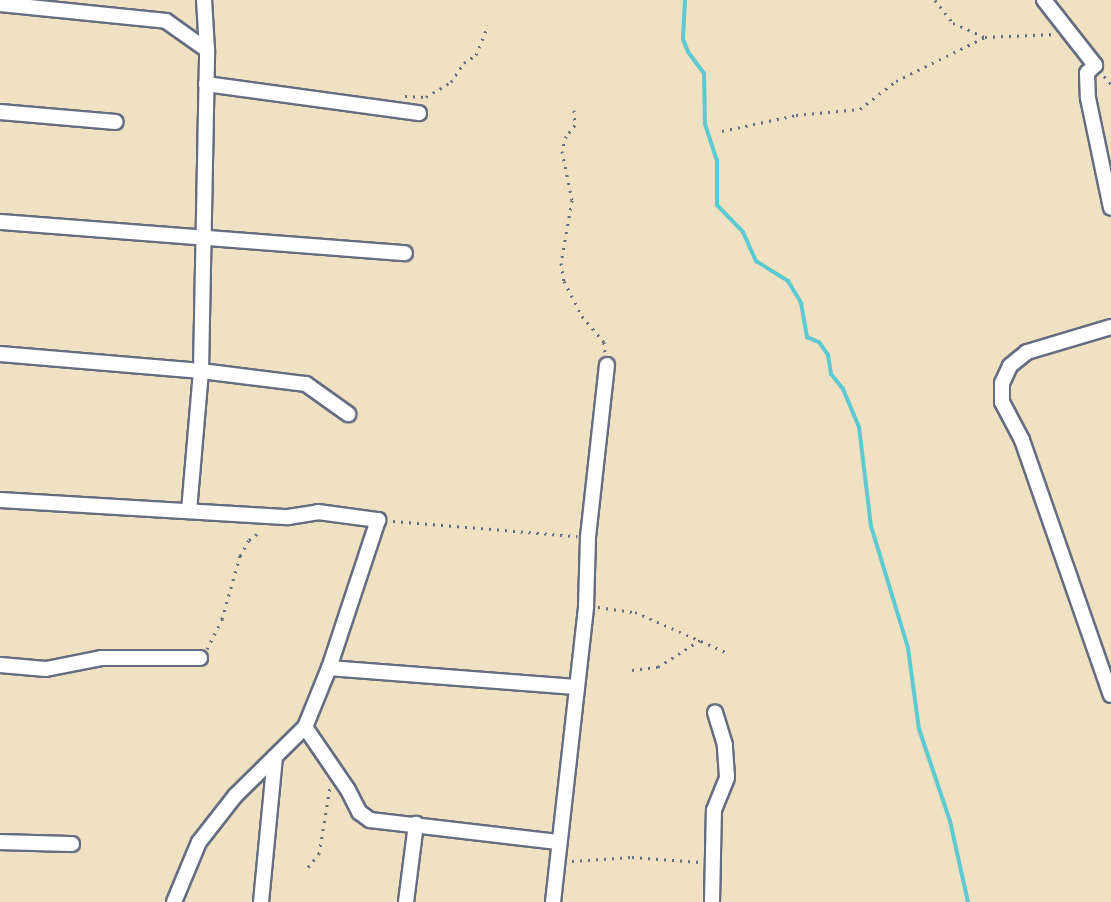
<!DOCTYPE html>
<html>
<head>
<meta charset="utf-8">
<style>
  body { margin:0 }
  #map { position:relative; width:1111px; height:902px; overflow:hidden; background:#efe1c1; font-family:"Comic Neue",sans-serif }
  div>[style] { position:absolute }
  .stream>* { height:4px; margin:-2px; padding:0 2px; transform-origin:2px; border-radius:2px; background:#5dcad2 }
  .path>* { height:3px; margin-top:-1.5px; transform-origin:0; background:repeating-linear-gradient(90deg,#656d81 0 2px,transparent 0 8px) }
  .roads { filter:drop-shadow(2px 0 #656d81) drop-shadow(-2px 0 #656d81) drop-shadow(0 2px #656d81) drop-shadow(0 -2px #656d81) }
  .minor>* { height:14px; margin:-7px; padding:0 7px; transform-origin:7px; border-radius:7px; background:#fff }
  span { translate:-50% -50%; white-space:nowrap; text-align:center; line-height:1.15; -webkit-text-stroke:7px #fcf5e5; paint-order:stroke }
</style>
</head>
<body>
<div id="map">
  <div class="stream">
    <i style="left:685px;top:0;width:39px;rotate:93deg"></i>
    <i style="left:683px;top:39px;width:14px;rotate:69deg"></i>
    <i style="left:688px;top:52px;width:26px;rotate:53deg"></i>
    <i style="left:704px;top:73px;width:51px;rotate:88.9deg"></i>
    <i style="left:705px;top:124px;width:38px;rotate:72deg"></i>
    <i style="left:717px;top:160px;width:45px;rotate:90deg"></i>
    <i style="left:717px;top:205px;width:37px;rotate:46deg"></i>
    <i style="left:743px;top:232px;width:32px;rotate:66deg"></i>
    <i style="left:756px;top:261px;width:38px;rotate:32deg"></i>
    <i style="left:788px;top:281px;width:26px;rotate:59deg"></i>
    <i style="left:801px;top:303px;width:35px;rotate:80deg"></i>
    <i style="left:807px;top:337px;width:13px;rotate:23deg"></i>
    <i style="left:819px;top:342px;width:16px;rotate:55deg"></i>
    <i style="left:828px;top:355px;width:19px;rotate:81deg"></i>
    <i style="left:831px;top:374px;width:19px;rotate:51deg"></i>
    <i style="left:843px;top:389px;width:41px;rotate:67.2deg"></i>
    <i style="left:859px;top:427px;width:100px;rotate:83.1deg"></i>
    <i style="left:871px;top:526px;width:127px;rotate:73.1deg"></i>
    <i style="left:908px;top:648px;width:82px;rotate:82.3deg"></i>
    <i style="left:919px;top:729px;width:97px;rotate:71.4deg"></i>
    <i style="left:950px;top:821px;width:83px;rotate:77.5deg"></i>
  </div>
  <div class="path">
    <i style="left:935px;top:0;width:29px;rotate:52deg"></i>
    <i style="left:953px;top:23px;width:35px;rotate:24deg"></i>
    <i style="left:1104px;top:76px;width:11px;rotate:49deg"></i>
    <i style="left:405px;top:96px;width:21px;rotate:3deg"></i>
    <i style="left:426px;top:97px;width:29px;rotate:-31deg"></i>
    <i style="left:451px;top:82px;width:23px;rotate:-56deg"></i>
    <i style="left:464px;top:63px;width:14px;rotate:-34deg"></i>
    <i style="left:476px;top:55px;width:32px;rotate:-68deg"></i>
    <i style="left:574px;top:110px;width:15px;rotate:86deg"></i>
    <i style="left:575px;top:125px;width:14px;rotate:129deg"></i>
    <i style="left:566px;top:136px;width:16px;rotate:105deg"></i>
    <i style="left:562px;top:151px;width:50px;rotate:78.5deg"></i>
    <i style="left:572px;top:200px;width:64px;rotate:99.9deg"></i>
    <i style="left:561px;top:263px;width:18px;rotate:81deg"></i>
    <i style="left:564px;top:281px;width:39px;rotate:63deg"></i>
    <i style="left:582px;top:316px;width:34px;rotate:50deg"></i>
    <i style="left:604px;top:342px;width:12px;rotate:85deg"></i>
    <i style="left:722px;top:131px;width:76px;rotate:-12.2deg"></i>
    <i style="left:796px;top:115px;width:64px;rotate:-5.4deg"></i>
    <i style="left:860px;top:109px;width:46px;rotate:-37.9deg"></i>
    <i style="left:896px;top:81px;width:99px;rotate:-26.3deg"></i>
    <i style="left:985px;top:37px;width:70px;rotate:-2.5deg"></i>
    <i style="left:393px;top:521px;width:185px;rotate:4.7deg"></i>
    <i style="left:598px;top:607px;width:37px;rotate:8deg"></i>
    <i style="left:635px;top:612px;width:102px;rotate:23.8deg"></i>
    <i style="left:207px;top:649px;width:34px;rotate:-63deg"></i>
    <i style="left:222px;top:619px;width:66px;rotate:-74.1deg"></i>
    <i style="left:240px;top:556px;width:18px;rotate:-61deg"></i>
    <i style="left:249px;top:540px;width:15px;rotate:-37deg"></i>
    <i style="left:632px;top:670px;width:26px;rotate:-7deg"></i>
    <i style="left:658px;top:667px;width:50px;rotate:-32.7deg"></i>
    <i style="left:572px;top:861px;width:60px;rotate:-3.8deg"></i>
    <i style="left:632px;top:857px;width:68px;rotate:4.2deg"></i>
    <i style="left:308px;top:867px;width:17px;rotate:-50deg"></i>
    <i style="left:319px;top:854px;width:68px;rotate:-80.7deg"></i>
  </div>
  <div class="roads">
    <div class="minor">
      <i style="left:1044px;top:0;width:83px;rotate:51.9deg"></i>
      <i style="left:1095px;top:65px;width:11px;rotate:135deg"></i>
      <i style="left:1087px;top:73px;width:25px;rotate:88deg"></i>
      <i style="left:1088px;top:98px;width:112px;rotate:78.2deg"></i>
      <i style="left:0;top:4px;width:167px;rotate:5.8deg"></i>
      <i style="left:166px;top:21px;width:50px;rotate:35.3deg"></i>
      <i style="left:206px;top:84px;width:215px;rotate:7.8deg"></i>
      <i style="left:0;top:112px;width:116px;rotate:4.9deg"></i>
      <i style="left:0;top:222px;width:406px;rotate:4.4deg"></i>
      <i style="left:1111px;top:327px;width:88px;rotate:163.4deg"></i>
      <i style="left:1027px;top:352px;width:22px;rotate:141deg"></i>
      <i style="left:1010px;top:366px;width:19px;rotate:115deg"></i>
      <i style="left:1002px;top:383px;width:19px;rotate:90deg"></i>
      <i style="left:1002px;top:402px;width:43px;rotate:62.2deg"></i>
      <i style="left:1022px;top:440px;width:270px;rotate:70.8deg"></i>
      <i style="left:0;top:354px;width:202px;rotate:4.8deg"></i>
      <i style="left:201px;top:371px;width:106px;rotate:7.1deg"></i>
      <i style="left:306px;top:384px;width:52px;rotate:35.5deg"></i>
      <i style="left:0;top:500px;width:289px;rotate:3.4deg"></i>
      <i style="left:288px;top:517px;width:30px;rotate:-9deg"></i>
      <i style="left:318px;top:512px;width:61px;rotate:7.6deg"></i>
      <i style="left:378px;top:520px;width:156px;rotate:108.3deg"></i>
      <i style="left:329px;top:668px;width:64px;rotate:112.1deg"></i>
      <i style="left:305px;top:727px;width:98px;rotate:135.4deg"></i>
      <i style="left:235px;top:796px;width:58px;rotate:128deg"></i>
      <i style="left:199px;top:842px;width:65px;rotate:112.6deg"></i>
      <i style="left:189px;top:511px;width:141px;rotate:-85.1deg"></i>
      <i style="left:201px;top:371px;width:321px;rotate:-88.9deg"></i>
      <i style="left:207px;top:50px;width:50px;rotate:-93.4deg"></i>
      <i style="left:0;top:665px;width:46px;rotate:5deg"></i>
      <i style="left:46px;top:669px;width:56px;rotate:-11.3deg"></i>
      <i style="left:101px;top:658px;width:99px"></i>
      <i style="left:329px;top:668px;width:247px;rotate:4.4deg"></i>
      <i style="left:305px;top:727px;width:76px;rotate:55.7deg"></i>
      <i style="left:348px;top:790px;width:25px;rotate:63deg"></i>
      <i style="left:359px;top:812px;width:14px;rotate:36deg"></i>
      <i style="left:370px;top:820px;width:189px;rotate:6.7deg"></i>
      <i style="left:0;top:842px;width:72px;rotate:1.6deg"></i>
      <i style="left:261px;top:902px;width:146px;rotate:-84.5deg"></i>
      <i style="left:406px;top:902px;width:79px;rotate:-82.7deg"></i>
      <i style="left:553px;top:902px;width:298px;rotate:-83.6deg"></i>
      <i style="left:586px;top:606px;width:69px;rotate:-88.3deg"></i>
      <i style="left:588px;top:537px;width:173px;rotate:-83.7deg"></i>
      <i style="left:712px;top:902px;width:92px;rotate:-88.8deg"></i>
      <i style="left:714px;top:810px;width:35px;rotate:-68deg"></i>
      <i style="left:727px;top:777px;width:32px;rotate:-94deg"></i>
      <i style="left:725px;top:745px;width:34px;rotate:-107deg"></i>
    </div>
  </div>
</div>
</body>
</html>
